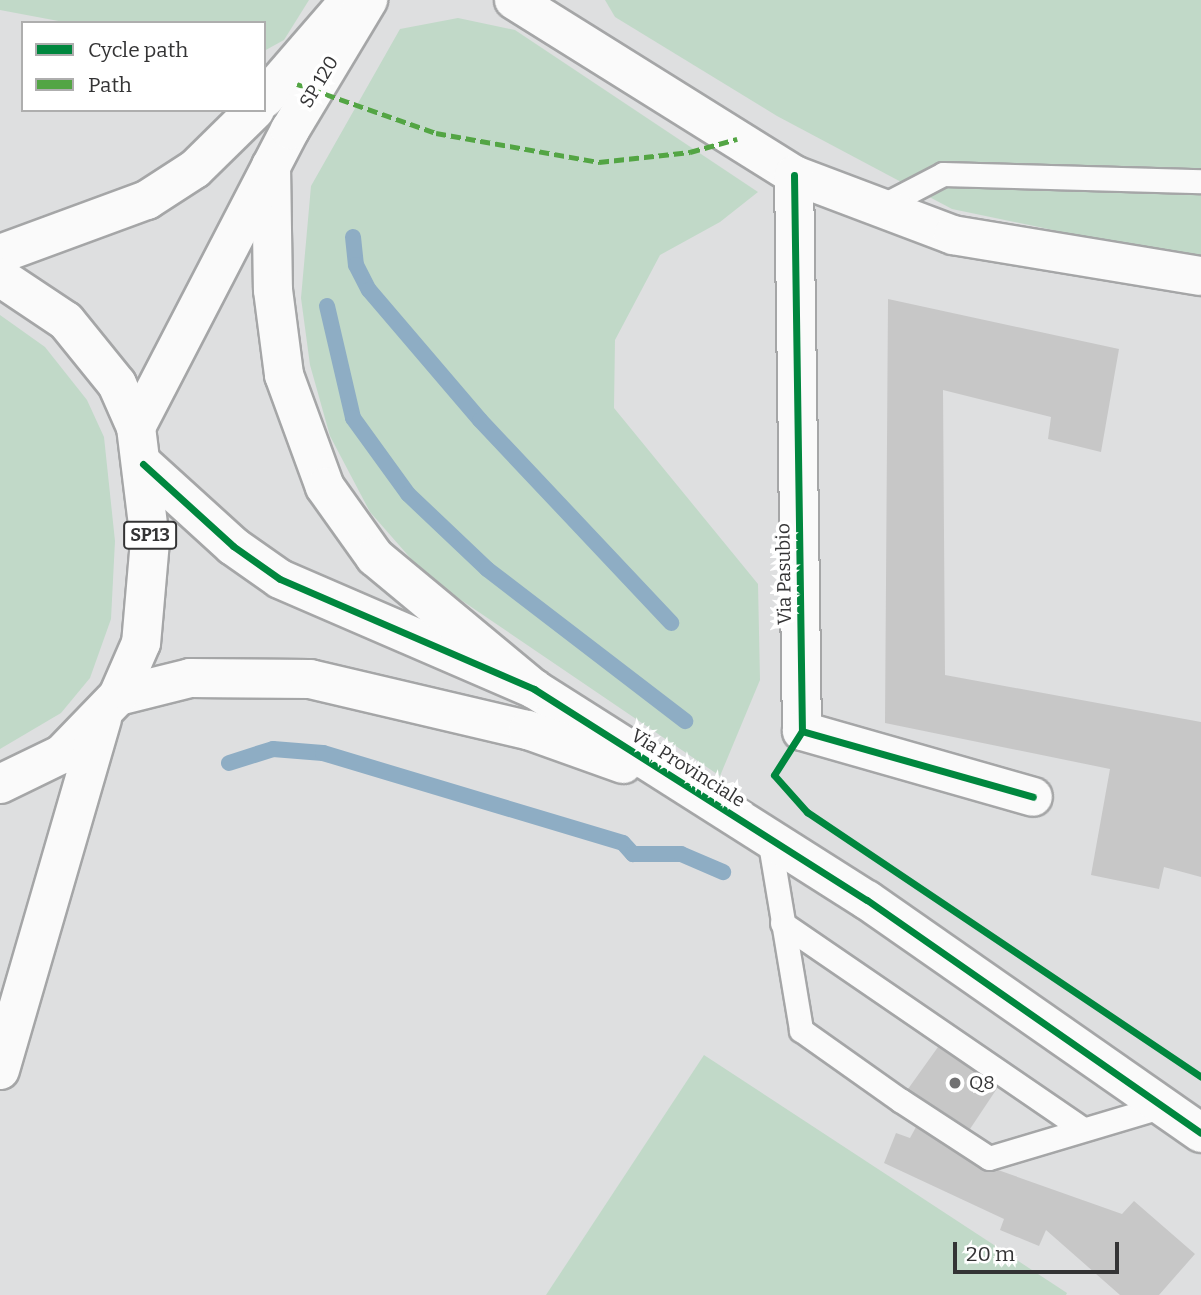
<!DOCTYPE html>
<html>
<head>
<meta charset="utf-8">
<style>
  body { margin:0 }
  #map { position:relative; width:1201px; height:1295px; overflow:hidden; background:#dedfe0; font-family:Bitter,serif }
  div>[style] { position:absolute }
  .green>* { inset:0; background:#c1d9c8 }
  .stream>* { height:16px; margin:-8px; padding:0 8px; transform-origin:8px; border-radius:8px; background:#8eadc4 }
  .building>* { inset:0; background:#c7c7c7 }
  .roads { filter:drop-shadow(2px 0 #a5a6a7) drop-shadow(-2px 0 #a5a6a7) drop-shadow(0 2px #a5a6a7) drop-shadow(0 -2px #a5a6a7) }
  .service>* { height:23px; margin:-11.5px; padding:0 11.5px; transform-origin:11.5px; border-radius:11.5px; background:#fafafa }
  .minor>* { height:38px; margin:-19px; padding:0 19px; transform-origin:19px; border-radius:19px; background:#fafafa }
  .tertiary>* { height:38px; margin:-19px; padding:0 19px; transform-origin:19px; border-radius:19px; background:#fafafa }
  .primary>* { height:38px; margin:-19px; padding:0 19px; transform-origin:19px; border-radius:19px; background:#fafafa }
  .quiet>* { height:5px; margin-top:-2.5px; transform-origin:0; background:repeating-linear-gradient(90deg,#53a544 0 10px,transparent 0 15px) }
  .cycleway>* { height:7px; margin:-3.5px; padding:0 3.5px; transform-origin:3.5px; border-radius:3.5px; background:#00873e }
  .dots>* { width:19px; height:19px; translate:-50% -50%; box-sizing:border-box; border:4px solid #fff; border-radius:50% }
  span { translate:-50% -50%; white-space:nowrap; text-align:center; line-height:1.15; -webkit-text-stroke:7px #fff; paint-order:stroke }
  .shield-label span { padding:2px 5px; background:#fff; border:2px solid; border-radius:5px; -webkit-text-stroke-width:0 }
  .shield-label { font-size:18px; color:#343435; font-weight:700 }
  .street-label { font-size:19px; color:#343435 }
  .poi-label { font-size:19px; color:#343435 }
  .left { translate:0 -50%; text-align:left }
  .legend { position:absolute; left:21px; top:21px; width:245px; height:91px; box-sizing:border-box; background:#fff; border:2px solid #aeaeae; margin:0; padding:9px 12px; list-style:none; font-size:21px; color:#343435 }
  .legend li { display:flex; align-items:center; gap:14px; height:35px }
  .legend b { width:35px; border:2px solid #aeaeae }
  .scale { position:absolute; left:953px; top:1242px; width:166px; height:32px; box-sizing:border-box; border:4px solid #343435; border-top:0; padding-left:9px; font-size:21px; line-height:24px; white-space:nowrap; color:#343435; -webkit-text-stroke:5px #fff; paint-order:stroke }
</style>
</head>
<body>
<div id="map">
  <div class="green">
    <i style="clip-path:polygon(0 0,309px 0,284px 40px,264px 51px,264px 23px,69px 23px,0 10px)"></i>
    <i style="clip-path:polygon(605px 0,1201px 0,1201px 261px,952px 209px,777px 116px,615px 17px)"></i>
    <i style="clip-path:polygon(458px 18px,515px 30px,758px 192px,720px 222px,660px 255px,615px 340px,614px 408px,758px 584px,760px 680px,720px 776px,427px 577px,370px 512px,330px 436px,310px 365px,301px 298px,311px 186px,400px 29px)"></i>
    <i style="clip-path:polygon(0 315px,45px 347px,87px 400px,104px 437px,115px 541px,111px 619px,90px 678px,61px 713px,0 749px)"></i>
    <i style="clip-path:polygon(704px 1055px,1067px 1293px,1066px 1295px,546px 1295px)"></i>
  </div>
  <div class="stream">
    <i style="left:353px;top:237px;width:28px;rotate:84deg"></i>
    <i style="left:356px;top:265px;width:28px;rotate:63deg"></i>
    <i style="left:369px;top:290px;width:171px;rotate:49.5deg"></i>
    <i style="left:480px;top:420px;width:279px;rotate:46.7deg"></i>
    <i style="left:327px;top:306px;width:115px;rotate:76.9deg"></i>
    <i style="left:353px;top:418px;width:94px;rotate:54.1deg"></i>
    <i style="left:408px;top:494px;width:109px;rotate:43.5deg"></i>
    <i style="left:487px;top:569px;width:250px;rotate:37.5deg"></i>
    <i style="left:229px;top:763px;width:46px;rotate:-17.7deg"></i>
    <i style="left:273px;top:749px;width:50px;rotate:4.6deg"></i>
    <i style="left:323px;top:753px;width:313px;rotate:16.7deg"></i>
    <i style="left:623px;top:843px;width:15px;rotate:48deg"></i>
    <i style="left:633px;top:854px;width:48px"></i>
    <i style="left:681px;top:854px;width:46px;rotate:23.2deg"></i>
  </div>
  <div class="building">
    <i style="clip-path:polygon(888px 299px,1119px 349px,1101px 452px,1048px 439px,1051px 417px,943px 390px,945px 675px,1201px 722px,1201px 877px,1164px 867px,1159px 889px,1091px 875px,1110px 769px,885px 723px)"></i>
    <i style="clip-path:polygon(938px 1047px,998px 1087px,970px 1129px,908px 1089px)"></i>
    <i style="clip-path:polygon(916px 1127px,986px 1172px,998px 1170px,1122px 1214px,1134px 1201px,1195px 1254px,1159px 1295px,1120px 1295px,1046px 1230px,1039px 1246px,1000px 1230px,1004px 1219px,884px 1163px,896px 1133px,910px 1138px)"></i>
  </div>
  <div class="roads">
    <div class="service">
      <i style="left:880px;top:207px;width:71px;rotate:-27.6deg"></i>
      <i style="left:943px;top:174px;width:258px;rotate:1.6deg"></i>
      <i style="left:769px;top:838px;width:195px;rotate:80.5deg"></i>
      <i style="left:801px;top:1030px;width:121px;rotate:35.3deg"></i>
      <i style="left:900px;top:1100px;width:106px;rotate:33.1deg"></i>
      <i style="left:989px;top:1158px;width:182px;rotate:-16.6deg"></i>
      <i style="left:782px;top:923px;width:365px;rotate:34.4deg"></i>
    </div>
    <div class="minor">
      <i style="left:514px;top:0;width:330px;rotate:32deg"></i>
      <i style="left:794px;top:175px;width:170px;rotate:20.7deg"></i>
      <i style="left:953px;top:235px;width:251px;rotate:9.4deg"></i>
      <i style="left:794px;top:175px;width:556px;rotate:89.18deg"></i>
      <i style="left:802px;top:731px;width:240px;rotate:15.9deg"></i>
      <i style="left:143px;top:464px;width:122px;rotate:42.3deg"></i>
      <i style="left:233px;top:546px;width:57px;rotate:35.1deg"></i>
      <i style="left:280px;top:579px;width:277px;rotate:23.4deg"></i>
      <i style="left:534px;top:689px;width:394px;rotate:32.4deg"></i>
      <i style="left:867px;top:900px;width:407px;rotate:34.9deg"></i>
      <i style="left:118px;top:696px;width:74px;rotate:-14deg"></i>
      <i style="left:190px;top:678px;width:120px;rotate:0.5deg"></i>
      <i style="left:310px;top:679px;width:224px;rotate:13.2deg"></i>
      <i style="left:528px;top:730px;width:101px;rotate:19.7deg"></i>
    </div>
    <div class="tertiary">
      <i style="left:264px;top:99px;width:119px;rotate:-49.1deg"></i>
      <i style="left:271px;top:166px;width:124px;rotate:89.1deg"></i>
      <i style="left:273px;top:290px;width:86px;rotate:82.6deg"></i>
      <i style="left:284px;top:375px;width:119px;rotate:69.9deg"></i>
      <i style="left:325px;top:487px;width:86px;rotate:54.5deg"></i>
      <i style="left:375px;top:557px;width:207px;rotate:39.7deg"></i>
      <i style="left:0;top:254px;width:157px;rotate:-20.2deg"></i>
      <i style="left:147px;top:200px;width:57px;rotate:-32.9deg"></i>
      <i style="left:195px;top:169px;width:84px;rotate:-44.5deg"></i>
      <i style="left:136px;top:427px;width:335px;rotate:-62.6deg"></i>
      <i style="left:290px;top:130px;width:152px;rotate:-59deg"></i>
    </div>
    <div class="primary">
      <i style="left:0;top:277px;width:79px;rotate:33.7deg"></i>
      <i style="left:66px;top:321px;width:81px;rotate:51deg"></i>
      <i style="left:117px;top:384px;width:47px;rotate:66.2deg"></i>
      <i style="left:136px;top:427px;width:115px;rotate:83deg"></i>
      <i style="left:150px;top:541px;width:102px;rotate:95deg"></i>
      <i style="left:141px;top:643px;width:58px;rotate:113.5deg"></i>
      <i style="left:118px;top:696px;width:81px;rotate:134deg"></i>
      <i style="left:62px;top:754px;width:69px;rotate:154.2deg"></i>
      <i style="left:0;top:1070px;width:366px;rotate:-73.8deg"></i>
    </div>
  </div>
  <div class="quiet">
    <i style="left:297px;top:84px;width:147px;rotate:19.4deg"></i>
    <i style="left:436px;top:133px;width:166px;rotate:10.1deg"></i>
    <i style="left:599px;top:162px;width:92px;rotate:-6.3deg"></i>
    <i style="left:690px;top:152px;width:49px;rotate:-15.5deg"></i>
  </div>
  <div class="cycleway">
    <i style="left:794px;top:175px;width:556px;rotate:89.18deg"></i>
    <i style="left:802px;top:731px;width:240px;rotate:15.9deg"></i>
    <i style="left:143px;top:464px;width:122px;rotate:42.3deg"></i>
    <i style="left:233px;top:546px;width:57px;rotate:35.1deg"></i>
    <i style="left:280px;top:579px;width:277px;rotate:23.4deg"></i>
    <i style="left:534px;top:689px;width:394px;rotate:32.4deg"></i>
    <i style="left:867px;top:900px;width:407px;rotate:34.9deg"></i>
    <i style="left:802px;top:731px;width:52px;rotate:122.5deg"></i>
    <i style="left:774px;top:775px;width:50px;rotate:48.3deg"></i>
    <i style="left:807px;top:812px;width:475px;rotate:33.9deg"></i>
  </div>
  <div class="dots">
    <i style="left:955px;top:1083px;background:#707071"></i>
  </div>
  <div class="shield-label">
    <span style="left:150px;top:535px">SP13</span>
  </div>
  <div class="street-label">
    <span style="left:319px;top:82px;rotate:-59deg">SP 120</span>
    <span style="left:784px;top:574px;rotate:-91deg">Via Pasubio</span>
    <span style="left:688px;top:768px;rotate:32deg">Via Provinciale</span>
  </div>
  <div class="poi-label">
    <span class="left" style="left:969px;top:1083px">Q8</span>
  </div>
  <ul class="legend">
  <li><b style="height:9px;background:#00873e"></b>Cycle path</li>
  <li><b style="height:9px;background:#53a544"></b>Path</li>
  </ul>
  <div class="scale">20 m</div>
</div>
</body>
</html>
